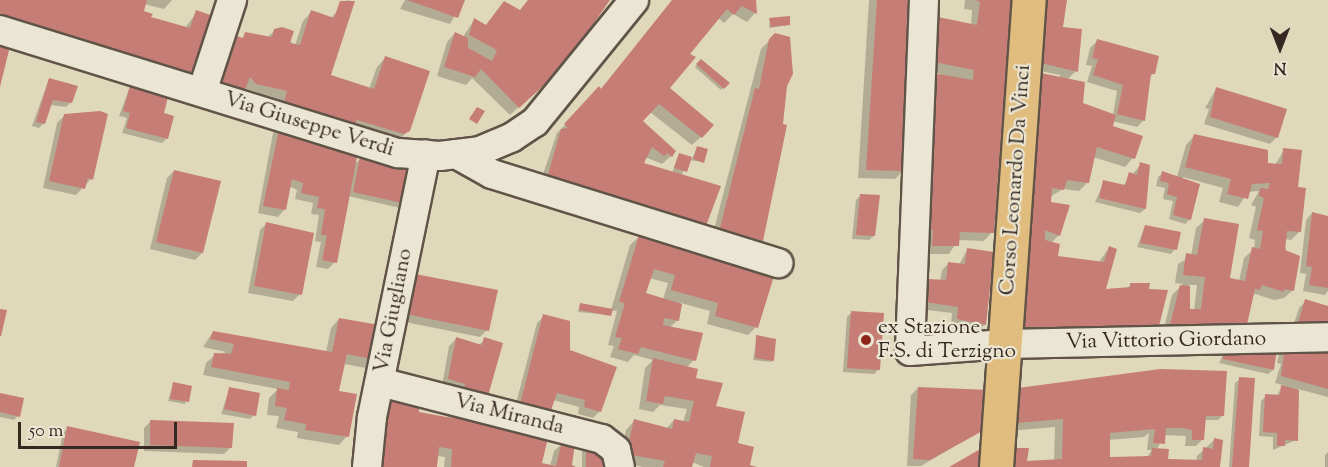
<!DOCTYPE html>
<html>
<head>
<meta charset="utf-8">
<style>
  body { margin:0 }
  #map { position:relative; width:1328px; height:467px; overflow:hidden; background:#e0d8bb; font-family:"Sorts Mill Goudy",serif }
  div>[style] { position:absolute }
  .shadow>* { inset:0; background:#0003 }
  .building>* { inset:0; background:#c67d75 }
  .roads { filter:drop-shadow(2px 0 #605448) drop-shadow(-2px 0 #605448) drop-shadow(0 2px #605448) drop-shadow(0 -2px #605448) }
  .minor>* { height:28px; margin:-14px; padding:0 14px; transform-origin:14px; border-radius:14px; background:#ebe6d3 }
  .major>* { height:33px; margin:-16.5px; padding:0 16.5px; transform-origin:16.5px; border-radius:16.5px; background:#e0bc7e }
  .dots>* { width:16px; height:16px; translate:-50% -50%; box-sizing:border-box; border:3px solid #ebe6d3; border-radius:50% }
  span { translate:-50% -50%; white-space:nowrap; text-align:center; line-height:1.15; -webkit-text-stroke:4.5px #ebe6d3; paint-order:stroke }
  .street-label { font-size:21px; color:#352821 }
  .poi-label { font-size:21px; color:#352821 }
  .left { translate:0 -50%; text-align:left }
  .north { position:absolute; left:1250px; top:18px; width:60px; height:60px; -webkit-text-stroke:4px #ebe6d3; paint-order:stroke; rotate:180deg; font-size:16px; font-weight:700; line-height:24px; text-align:center; color:#352821 }
  .north::after { content:''; display:block; margin:auto; width:21px; height:27px; background:#352821; clip-path:polygon(50% 0,100% 100%,50% 72%,0 100%) }
  .scale { position:absolute; left:18px; top:422px; width:159px; height:27px; box-sizing:border-box; border:3px solid #352821; border-top:0; padding-left:8px; font-size:18px; line-height:21px; white-space:nowrap; color:#352821; -webkit-text-stroke:4px #ebe6d3; paint-order:stroke }
</style>
</head>
<body>
<div id="map">
  <div class="shadow">
    <i style="clip-path:polygon(0 0,172px 0,164px 9px,144px 4px,142px 12px,149px 18px,185px 28px,197px 12px,196px 77px)"></i>
    <i style="clip-path:polygon(347px 0,353px 2px,330px 76px,369px 89px,377px 67px,385px 58px,409px 130px,400px 139px,275px 115px,279px 99px,244px 88px,241px 39px,246px 34px,267px 38px,275px 30px,295px 45px,303px 21px,311px 12px,331px 18px)"></i>
    <i style="clip-path:polygon(405px 0,464px 0,450px 24px,400px 9px)"></i>
    <i style="clip-path:polygon(528px 0,608px 0,552px 76px,510px 115px,472px 78px,466px 85px,437px 76px,447px 42px,455px 33px,463px 37px,474px 20px,485px 26px,504px 3px,519px 12px)"></i>
    <i style="clip-path:polygon(675px 0,754px 0,755px 13px,747px 22px,733px 14px,724px 23px,718px 18px,688px 54px,668px 89px,701px 137px,692px 145px,650px 112px,641px 121px,671px 156px,662px 164px,645px 157px,642px 164px,672px 173px,678px 156px,692px 159px,697px 148px,703px 162px,689px 160px,681px 176px,539px 186px,557px 133px,600px 90px)"></i>
    <i style="clip-path:polygon(869px 0,914px 0,904px 170px,895px 179px,858px 178px)"></i>
    <i style="clip-path:polygon(965px 0,1010px 0,992px 232px,984px 241px,958px 240px,949px 254px,924px 254px,926px 88px,941px 74px,926px 71px,930px 27px,938px 18px,971px 25px,972px 10px,964px 9px)"></i>
    <i style="clip-path:polygon(1065px 0,1062px 28px,1076px 71px,1067px 80px,1082px 104px,1113px 115px,1117px 91px,1087px 82px,1092px 66px,1086px 65px,1090px 48px,1097px 41px,1153px 74px,1149px 78px,1144px 120px,1137px 127px,1112px 121px,1111px 127px,1133px 158px,1125px 167px,1093px 157px,1088px 182px,1079px 191px,1063px 189px,1050px 197px,1059px 235px,1051px 243px,1056px 257px,1099px 262px,1109px 248px,1104px 291px,1127px 289px,1131px 284px,1157px 330px,1014px 336px,1060px 75px,1031px 69px)"></i>
    <i style="clip-path:polygon(770px 19px,789px 25px,769px 28px)"></i>
    <i style="clip-path:polygon(770px 40px,786px 86px,782px 125px,785px 126px,762px 241px,753px 249px,712px 237px,761px 49px)"></i>
    <i style="clip-path:polygon(701px 61px,727px 83px,721px 90px,695px 67px)"></i>
    <i style="clip-path:polygon(49px 79px,70px 103px,66px 107px,50px 105px,44px 123px,39px 128px,32px 126px)"></i>
    <i style="clip-path:polygon(131px 84px,167px 138px,162px 143px,122px 133px,127px 118px,119px 116px)"></i>
    <i style="clip-path:polygon(1216px 89px,1277px 137px,1270px 144px,1204px 124px,1209px 109px,1205px 108px)"></i>
    <i style="clip-path:polygon(64px 116px,91px 179px,76px 195px,43px 188px,57px 123px)"></i>
    <i style="clip-path:polygon(280px 126px,354px 165px,360px 159px,405px 204px,400px 208px,348px 196px,335px 262px,328px 269px,316px 267px,321px 242px,315px 241px,319px 215px,311px 214px,313px 203px,295px 199px,297px 190px,289px 186px,284px 210px,278px 217px,258px 213px,273px 133px)"></i>
    <i style="clip-path:polygon(evenodd,1194px 136px,1266px 164px,1275px 165px,1284px 150px,1296px 188px,1300px 231px,1291px 240px,1284px 239px,1293px 290px,1284px 298px,1274px 300px,1255px 294px,1162px 337px,1172px 295px,1183px 284px,1175px 283px,1178px 264px,1191px 256px,1196px 228px,1205px 220px,1228px 279px,1239px 281px,1244px 258px,1254px 249px,1255px 240px,1249px 238px,1256px 207px,1251px 205px,1259px 191px,1248px 192px,1238px 207px,1219px 202px,1223px 188px,1183px 177px,1190px 219px,1185px 224px,1169px 219px,1173px 201px,1163px 199px,1165px 188px,1156px 186px,1158px 177px,1163px 173px,1177px 177px,1186px 145px,1194px 136px,1189px 285px,1197px 285px,1194px 311px,1189px 311px,1189px 285px)"></i>
    <i style="clip-path:polygon(1141px 164px,1145px 209px,1140px 213px,1095px 202px,1104px 182px,1123px 186px)"></i>
    <i style="clip-path:polygon(174px 171px,202px 253px,195px 260px,150px 249px,167px 178px)"></i>
    <i style="clip-path:polygon(860px 196px,874px 236px,869px 240px,852px 239px,856px 200px)"></i>
    <i style="clip-path:polygon(1312px 213px,1328px 218px,1328px 291px,1325px 295px,1303px 291px,1306px 274px,1300px 273px,1306px 220px)"></i>
    <i style="clip-path:polygon(267px 223px,300px 294px,293px 301px,248px 293px,260px 230px)"></i>
    <i style="clip-path:polygon(1145px 226px,1175px 249px,1171px 254px,1137px 247px)"></i>
    <i style="clip-path:polygon(evenodd,639px 237px,756px 327px,748px 335px,707px 324px,710px 311px,681px 303px,678px 320px,669px 328px,694px 360px,686px 368px,748px 466px,754px 467px,704px 467px,692px 462px,691px 467px,643px 467px,619px 462px,626px 430px,634px 421px,666px 429px,674px 420px,683px 422px,687px 409px,660px 405px,653px 412px,639px 409px,645px 368px,653px 360px,634px 355px,628px 362px,610px 357px,614px 346px,608px 345px,617px 311px,611px 310px,630px 245px,639px 237px,649px 278px,668px 283px,663px 299px,644px 294px,649px 278px)"></i>
    <i style="clip-path:polygon(967px 250px,993px 253px,984px 325px,978px 332px,951px 326px,952px 313px,919px 309px,922px 287px,928px 280px,940px 281px,942px 270px,949px 263px,959px 265px)"></i>
    <i style="clip-path:polygon(411px 275px,487px 330px,480px 337px,395px 320px)"></i>
    <i style="clip-path:polygon(1306px 301px,1328px 307px,1290px 336px,1299px 308px)"></i>
    <i style="clip-path:polygon(580px 304px,610px 315px,578px 312px)"></i>
    <i style="clip-path:polygon(852px 312px,879px 369px,874px 374px,843px 372px,847px 317px)"></i>
    <i style="clip-path:polygon(544px 316px,600px 411px,593px 418px,578px 414px,579px 407px,553px 400px,513px 415px,537px 323px)"></i>
    <i style="clip-path:polygon(339px 319px,375px 359px,366px 368px,344px 364px,338px 392px,347px 436px,339px 445px,297px 438px,298px 432px,276px 428px,279px 416px,267px 415px,269px 398px,278px 389px,203px 375px,206px 363px,215px 355px,226px 352px,203px 347px,213px 332px,326px 352px,331px 328px)"></i>
    <i style="clip-path:polygon(757px 337px,773px 360px,771px 362px,753px 360px)"></i>
    <i style="clip-path:polygon(456px 339px,479px 345px,485px 339px,487px 395px,442px 386px,449px 346px)"></i>
    <i style="clip-path:polygon(1286px 348px,1328px 349px,1328px 397px,1298px 389px,1296px 440px,1273px 450px,1273px 437px,1259px 436px,1261px 401px,1266px 396px,1276px 397px,1283px 385px,1275px 383px,1281px 364px,1277px 363px,1279px 355px)"></i>
    <i style="clip-path:polygon(1225px 350px,1273px 370px,1268px 374px,1219px 363px)"></i>
    <i style="clip-path:polygon(1240px 379px,1248px 467px,1229px 467px,1235px 383px)"></i>
    <i style="clip-path:polygon(173px 384px,190px 387px,185px 404px,168px 401px)"></i>
    <i style="clip-path:polygon(230px 388px,254px 415px,250px 419px,221px 414px)"></i>
    <i style="clip-path:polygon(918px 388px,985px 428px,921px 466px,907px 466px,911px 395px)"></i>
    <i style="clip-path:polygon(0 394px,18px 416px,14px 420px,0 417px)"></i>
    <i style="clip-path:polygon(evenodd,1010px 398px,1222px 416px,1218px 420px,1204px 420px,1203px 439px,1196px 446px,1185px 446px,1186px 436px,1164px 435px,1157px 449px,1167px 460px,1196px 461px,1197px 456px,1214px 440px,1219px 467px,1025px 463px,1054px 461px,1055px 427px,1007px 431px,1010px 398px,1149px 433px,1147px 450px,1152px 450px,1146px 458px,1108px 461px,1108px 440px,1144px 437px,1149px 433px)"></i>
    <i style="clip-path:polygon(454px 410px,540px 464px,550px 466px,554px 451px,563px 443px,571px 467px,444px 467px,445px 457px,437px 456px,435px 467px,417px 413px,446px 418px)"></i>
    <i style="clip-path:polygon(151px 421px,231px 447px,224px 454px,144px 451px,144px 428px)"></i>
    <i style="clip-path:polygon(68px 428px,133px 467px,56px 467px,63px 433px)"></i>
    <i style="clip-path:polygon(587px 446px,610px 467px,582px 467px,582px 450px)"></i>
    <i style="clip-path:polygon(1328px 452px,1328px 467px,1325px 467px,1325px 455px)"></i>
  </div>
  <div class="building">
    <i style="clip-path:polygon(0 0,147px 0,144px 11px,153px 14px,151px 17px,190px 28px,196px 10px,219px 18px,197px 78px,0 19px)"></i>
    <i style="clip-path:polygon(407px 0,465px 0,458px 18px)"></i>
    <i style="clip-path:polygon(528px 0,610px 0,563px 68px,519px 108px,481px 69px,475px 77px,444px 67px,455px 32px,468px 38px,468px 48px,492px 61px,497px 50px,469px 35px,474px 18px,486px 25px,504px 1px,520px 10px)"></i>
    <i style="clip-path:polygon(672px 0,756px 0,757px 14px,742px 6px,734px 15px,727px 9px,690px 54px,696px 57px,670px 88px,714px 125px,702px 138px,659px 104px,643px 121px,676px 151px,672px 157px,667px 153px,664px 156px,652px 147px,644px 163px,721px 186px,706px 226px,547px 178px,561px 129px,568px 128px,564px 124px,599px 86px,601px 89px)"></i>
    <i style="clip-path:polygon(877px 0,915px 0,905px 171px,866px 170px)"></i>
    <i style="clip-path:polygon(976px 0,1011px 0,994px 233px,960px 232px,959px 246px,932px 246px,933px 230px,929px 229px,934px 78px,938px 74px,973px 80px,974px 70px,934px 62px,938px 17px,977px 25px,980px 2px)"></i>
    <i style="clip-path:polygon(1043px 0,1067px 0,1063px 27px,1082px 29px,1078px 72px,1037px 62px)"></i>
    <i style="clip-path:polygon(340px 1px,355px 1px,331px 75px,374px 89px,385px 56px,430px 71px,410px 131px,404px 134px,357px 120px,354px 126px,299px 106px,298px 110px,283px 107px,287px 91px,256px 84px,250px 77px,244px 92px,208px 82px,226px 33px,243px 38px,245px 32px,272px 37px,274px 29px,282px 27px,294px 31px,290px 43px,300px 45px,311px 10px,334px 18px)"></i>
    <i style="clip-path:polygon(790px 16px,790px 25px,771px 27px,769px 18px)"></i>
    <i style="clip-path:polygon(775px 33px,790px 37px,793px 74px,787px 86px,783px 124px,787px 125px,763px 241px,720px 228px,755px 88px,759px 89px,769px 39px)"></i>
    <i style="clip-path:polygon(1097px 39px,1159px 56px,1155px 74px,1151px 74px,1145px 121px,1117px 114px,1123px 85px,1093px 75px,1098px 59px,1092px 58px)"></i>
    <i style="clip-path:polygon(0 43px,10px 46px,0 87px)"></i>
    <i style="clip-path:polygon(701px 59px,730px 83px,724px 89px,696px 64px)"></i>
    <i style="clip-path:polygon(1036px 72px,1085px 82px,1083px 103px,1116px 115px,1113px 126px,1143px 136px,1135px 159px,1097px 147px,1089px 183px,1067px 180px,1064px 190px,1052px 188px,1051px 202px,1070px 205px,1060px 236px,1045px 230px,1045px 240px,1060px 244px,1058px 256px,1104px 262px,1109px 246px,1117px 249px,1106px 289px,1130px 287px,1130px 283px,1150px 283px,1149px 289px,1168px 290px,1158px 330px,1022px 328px)"></i>
    <i style="clip-path:polygon(49px 78px,78px 86px,72px 103px,53px 100px,45px 124px,36px 122px)"></i>
    <i style="clip-path:polygon(131px 82px,169px 93px,164px 113px,174px 116px,168px 139px,126px 128px,130px 113px,123px 111px)"></i>
    <i style="clip-path:polygon(1216px 87px,1287px 109px,1278px 138px,1210px 117px)"></i>
    <i style="clip-path:polygon(477px 107px,485px 111px,477px 124px,469px 119px)"></i>
    <i style="clip-path:polygon(100px 111px,108px 114px,93px 180px,88px 178px,85px 189px,49px 181px,64px 114px)"></i>
    <i style="clip-path:polygon(280px 125px,358px 152px,337px 263px,322px 260px,327px 235px,321px 235px,325px 209px,317px 208px,319px 197px,301px 193px,303px 183px,292px 179px,286px 210px,263px 206px)"></i>
    <i style="clip-path:polygon(1194px 134px,1268px 150px,1268px 163px,1282px 164px,1283px 148px,1302px 150px,1298px 187px,1306px 188px,1301px 232px,1287px 231px,1285px 250px,1300px 256px,1294px 291px,1284px 289px,1284px 292px,1262px 285px,1260px 290px,1255px 289px,1246px 329px,1169px 329px,1180px 285px,1190px 286px,1190px 309px,1201px 309px,1205px 277px,1183px 275px,1186px 253px,1197px 255px,1204px 218px,1239px 224px,1230px 278px,1245px 281px,1252px 247px,1260px 249px,1263px 231px,1257px 230px,1264px 198px,1259px 196px,1260px 188px,1268px 189px,1270px 183px,1252px 184px,1248px 199px,1227px 194px,1231px 179px,1185px 167px)"></i>
    <i style="clip-path:polygon(697px 146px,708px 149px,704px 163px,693px 159px)"></i>
    <i style="clip-path:polygon(679px 153px,692px 157px,687px 172px,674px 168px)"></i>
    <i style="clip-path:polygon(360px 157px,413px 170px,406px 204px,353px 192px)"></i>
    <i style="clip-path:polygon(1140px 162px,1150px 165px,1146px 209px,1099px 198px,1103px 180px,1125px 185px,1129px 172px,1137px 175px)"></i>
    <i style="clip-path:polygon(174px 170px,221px 181px,203px 253px,156px 242px)"></i>
    <i style="clip-path:polygon(1162px 171px,1200px 184px,1191px 220px,1173px 215px,1177px 197px,1167px 194px,1169px 183px,1160px 181px)"></i>
    <i style="clip-path:polygon(860px 194px,880px 195px,875px 236px,856px 235px)"></i>
    <i style="clip-path:polygon(1312px 212px,1328px 216px,1328px 288px,1309px 285px,1312px 267px,1306px 266px)"></i>
    <i style="clip-path:polygon(266px 222px,314px 233px,302px 295px,254px 286px)"></i>
    <i style="clip-path:polygon(1145px 225px,1181px 232px,1177px 250px,1140px 243px)"></i>
    <i style="clip-path:polygon(639px 235px,774px 276px,758px 328px,715px 316px,718px 303px,671px 290px,675px 275px,654px 269px,646px 293px,682px 304px,679px 321px,664px 318px,663px 325px,703px 333px,696px 361px,641px 347px,638px 354px,618px 349px,622px 338px,615px 337px,625px 303px,619px 302px)"></i>
    <i style="clip-path:polygon(967px 248px,994px 252px,986px 325px,957px 319px,958px 307px,925px 302px,928px 279px,946px 280px,948px 262px,965px 264px)"></i>
    <i style="clip-path:polygon(410px 273px,498px 290px,489px 331px,401px 313px)"></i>
    <i style="clip-path:polygon(1305px 299px,1328px 306px,1328px 325px,1296px 330px)"></i>
    <i style="clip-path:polygon(580px 303px,613px 309px,611px 316px,579px 310px)"></i>
    <i style="clip-path:polygon(0 309px,7px 310px,1px 336px,0 336px)"></i>
    <i style="clip-path:polygon(851px 311px,884px 313px,880px 370px,847px 368px)"></i>
    <i style="clip-path:polygon(543px 314px,570px 321px,570px 350px,617px 367px,601px 412px,584px 407px,585px 400px,557px 393px,549px 416px,519px 408px)"></i>
    <i style="clip-path:polygon(339px 318px,385px 326px,376px 360px,347px 354px,339px 391px,357px 394px,349px 437px,305px 430px,306px 424px,284px 420px,287px 408px,275px 406px,277px 388px,289px 390px,290px 382px,211px 367px,214px 353px,231px 354px,234px 344px,210px 339px,213px 331px,332px 352px)"></i>
    <i style="clip-path:polygon(756px 335px,776px 339px,774px 361px,755px 358px)"></i>
    <i style="clip-path:polygon(456px 337px,482px 345px,484px 337px,503px 343px,488px 396px,464px 389px,465px 384px,448px 379px)"></i>
    <i style="clip-path:polygon(1285px 347px,1328px 348px,1328px 389px,1281px 376px)"></i>
    <i style="clip-path:polygon(1224px 349px,1277px 349px,1274px 370px,1223px 359px)"></i>
    <i style="clip-path:polygon(653px 358px,698px 369px,696px 378px,723px 383px,716px 406px,745px 412px,738px 443px,754px 447px,750px 465px,757px 467px,710px 467px,712px 456px,696px 453px,692px 467px,663px 467px,665px 461px,626px 454px,634px 419px,672px 429px,674px 419px,689px 422px,694px 401px,665px 396px,663px 404px,646px 401px)"></i>
    <i style="clip-path:polygon(1160px 369px,1227px 371px,1224px 416px,1206px 416px,1204px 440px,1192px 440px,1192px 430px,1183px 428px,1166px 428px,1165px 444px,1153px 443px,1155px 429px,1110px 433px,1110px 457px,1151px 456px,1152px 448px,1169px 449px,1168px 459px,1202px 460px,1203px 447px,1213px 449px,1214px 438px,1223px 440px,1220px 467px,1012px 467px,1013px 448px,1029px 448px,1027px 461px,1062px 459px,1063px 419px,1015px 423px,1018px 388px)"></i>
    <i style="clip-path:polygon(1239px 377px,1255px 378px,1249px 467px,1232px 467px)"></i>
    <i style="clip-path:polygon(173px 382px,192px 386px,189px 402px,170px 399px)"></i>
    <i style="clip-path:polygon(1281px 385px,1299px 390px,1298px 441px,1285px 440px,1285px 446px,1277px 446px,1277px 433px,1263px 432px,1265px 394px,1280px 395px)"></i>
    <i style="clip-path:polygon(229px 387px,260px 393px,256px 416px,224px 409px)"></i>
    <i style="clip-path:polygon(918px 387px,990px 390px,986px 429px,930px 460px,913px 459px)"></i>
    <i style="clip-path:polygon(0 393px,24px 398px,20px 417px,0 412px)"></i>
    <i style="clip-path:polygon(387px 396px,419px 405px,419px 412px,452px 418px,454px 408px,549px 434px,542px 463px,556px 466px,562px 441px,575px 444px,572px 465px,576px 467px,451px 467px,452px 449px,439px 447px,437px 467px,375px 467px)"></i>
    <i style="clip-path:polygon(150px 420px,234px 423px,232px 448px,150px 445px)"></i>
    <i style="clip-path:polygon(67px 426px,140px 442px,134px 467px,59px 467px)"></i>
    <i style="clip-path:polygon(586px 444px,607px 448px,612px 467px,586px 467px)"></i>
    <i style="clip-path:polygon(982px 448px,981px 467px,949px 467px)"></i>
    <i style="clip-path:polygon(193px 460px,247px 461px,247px 467px,192px 467px)"></i>
  </div>
  <div class="roads">
    <div class="minor">
      <i style="left:924px;top:0;width:351px;rotate:92.3deg"></i>
      <i style="left:910px;top:351px;width:95px;rotate:-4.2deg"></i>
      <i style="left:1005px;top:344px;width:323px;rotate:-1.2deg"></i>
      <i style="left:0;top:30px;width:417px;rotate:17.2deg"></i>
      <i style="left:398px;top:153px;width:42px;rotate:4.1deg"></i>
      <i style="left:440px;top:156px;width:40px;rotate:-7.1deg"></i>
      <i style="left:480px;top:151px;width:34px;rotate:-23deg"></i>
      <i style="left:511px;top:138px;width:29px;rotate:-34deg"></i>
      <i style="left:535px;top:122px;width:157px;rotate:-50.9deg"></i>
      <i style="left:202px;top:92px;width:97px;rotate:-71.9deg"></i>
      <i style="left:456px;top:154px;width:41px;rotate:29.1deg"></i>
      <i style="left:492px;top:174px;width:300px;rotate:17.3deg"></i>
      <i style="left:380px;top:382px;width:229px;rotate:14.4deg"></i>
      <i style="left:602px;top:439px;width:18px;rotate:38deg"></i>
      <i style="left:616px;top:450px;width:17px;rotate:77deg"></i>
      <i style="left:367px;top:467px;width:50px;rotate:-84.3deg"></i>
      <i style="left:372px;top:417px;width:268px;rotate:-78.4deg"></i>
    </div>
    <div class="major">
      <i style="left:996px;top:467px;width:468px;rotate:-86deg"></i>
    </div>
  </div>
  <div class="dots">
    <i style="left:866px;top:340px;background:#8f2418"></i>
  </div>
  <div class="street-label">
    <span style="left:309px;top:125px;rotate:17deg">Via Giuseppe Verdi</span>
    <span style="left:1016px;top:180px;rotate:-86deg">Corso Leonardo Da Vinci</span>
    <span style="left:394px;top:311px;rotate:-79deg">Via Giugliano</span>
    <span style="left:1166px;top:341px;rotate:-1deg">Via Vittorio Giordano</span>
    <span style="left:509px;top:415px;rotate:14deg">Via Miranda</span>
  </div>
  <div class="poi-label">
    <span class="left" style="left:878px;top:340px">ex Stazione<br>F.S. di Terzigno</span>
  </div>
  <div class="north">N</div>
  <div class="scale">50 m</div>
</div>
</body>
</html>
